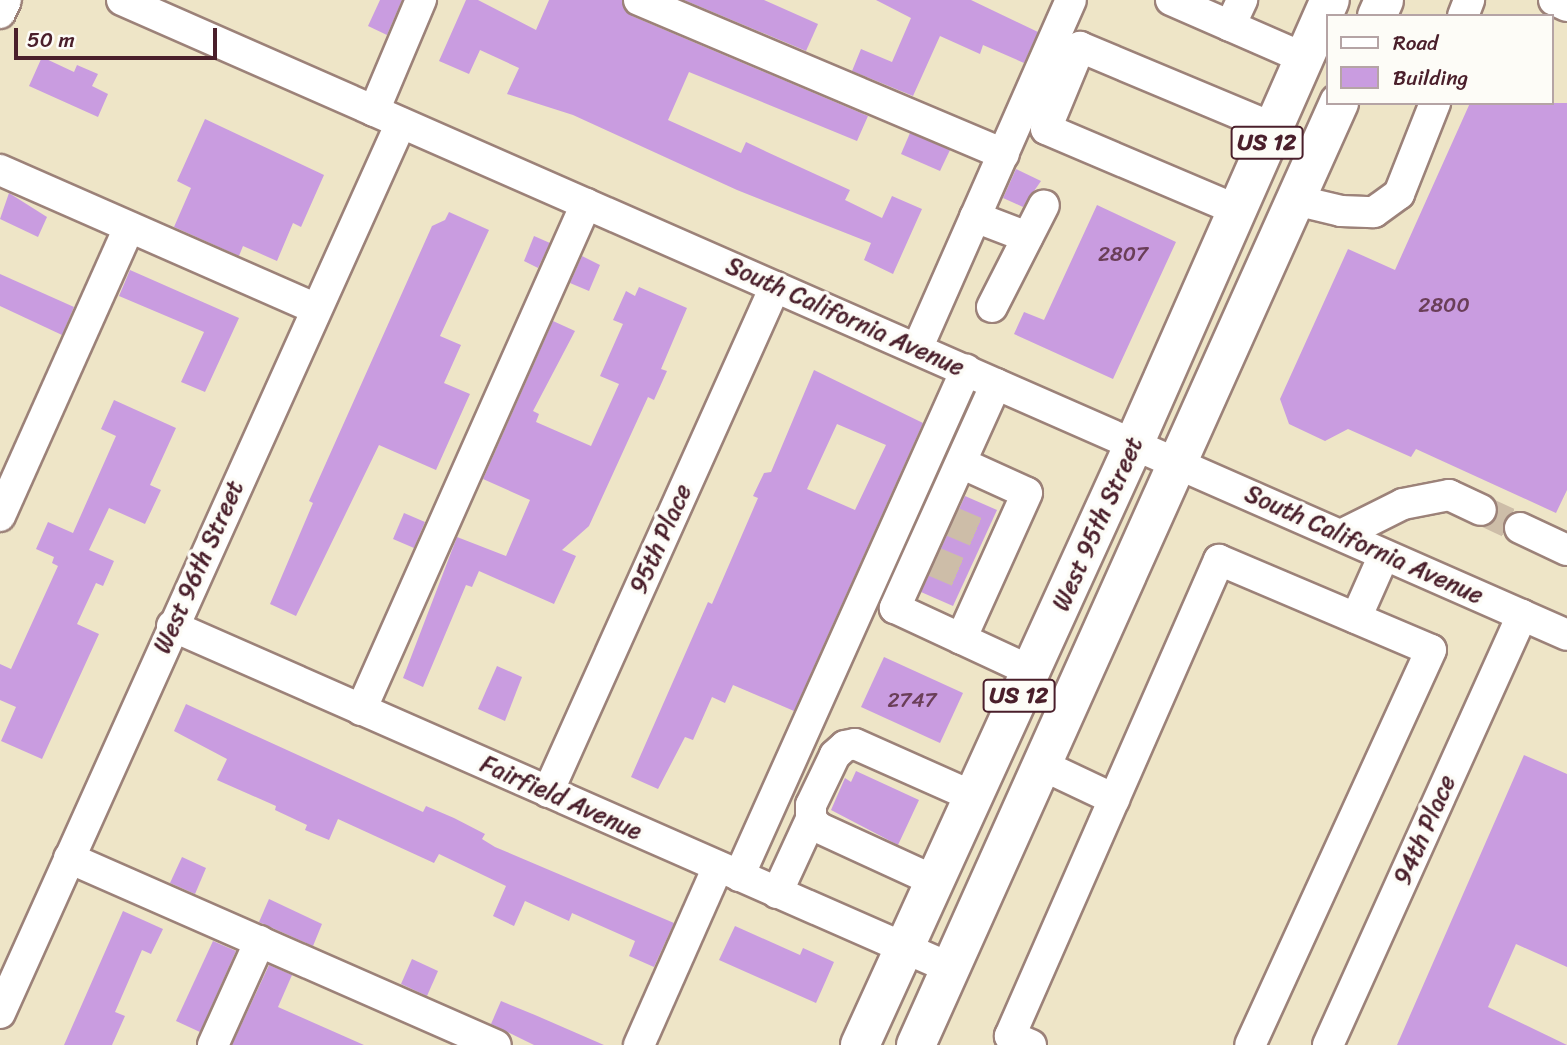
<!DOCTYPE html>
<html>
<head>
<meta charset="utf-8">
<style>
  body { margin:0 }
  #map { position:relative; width:1567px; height:1045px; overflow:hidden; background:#eee5c7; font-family:Sriracha,sans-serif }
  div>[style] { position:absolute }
  .building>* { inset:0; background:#c99ce0 }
  .minor-tunnel>* { height:30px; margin-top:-15px; transform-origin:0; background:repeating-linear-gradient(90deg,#cdbda8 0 30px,transparent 0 45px) }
  .roads { filter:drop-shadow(2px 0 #9c8279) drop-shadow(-2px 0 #9c8279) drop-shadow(0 2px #9c8279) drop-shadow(0 -2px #9c8279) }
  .minor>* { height:30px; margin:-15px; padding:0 15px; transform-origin:15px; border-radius:15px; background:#fff }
  .major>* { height:38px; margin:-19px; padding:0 19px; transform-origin:19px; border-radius:19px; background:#fff }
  span { translate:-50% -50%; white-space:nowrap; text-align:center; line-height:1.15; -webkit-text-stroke:7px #fdfcf7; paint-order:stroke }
  .number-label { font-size:21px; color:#6a3e58 }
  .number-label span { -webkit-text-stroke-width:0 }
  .shield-label span { padding:2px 5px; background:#fdfcf7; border:2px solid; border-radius:5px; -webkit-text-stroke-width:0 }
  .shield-label { font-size:23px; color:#4a1f2b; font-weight:700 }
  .street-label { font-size:24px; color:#4a1f2b }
  .legend { position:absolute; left:1326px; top:14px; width:228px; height:91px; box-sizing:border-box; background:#fdfcf7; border:2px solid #b5a4a5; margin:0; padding:9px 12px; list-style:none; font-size:21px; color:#4a1f2b }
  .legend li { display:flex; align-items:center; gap:14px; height:35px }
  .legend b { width:35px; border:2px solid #b5a4a5 }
  .scale { position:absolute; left:14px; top:28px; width:203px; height:32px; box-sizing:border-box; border:4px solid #4a1f2b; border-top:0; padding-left:9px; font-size:21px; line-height:24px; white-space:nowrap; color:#4a1f2b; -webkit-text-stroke:5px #fdfcf7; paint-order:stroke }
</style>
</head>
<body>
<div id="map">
  <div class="building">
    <i style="clip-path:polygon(380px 0,402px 0,387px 35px,368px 26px)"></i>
    <i style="clip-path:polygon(466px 0,478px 0,536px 30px,549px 0,622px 0,632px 16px,868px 116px,857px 141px,689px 72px,668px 120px,741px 153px,746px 142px,767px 152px,850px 190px,845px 200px,882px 218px,892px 196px,922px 209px,893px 274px,864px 260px,871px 243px,737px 190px,573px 115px,507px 94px,519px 68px,480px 50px,469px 74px,439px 61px)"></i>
    <i style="clip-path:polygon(684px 0,764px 0,818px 24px,806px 51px)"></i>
    <i style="clip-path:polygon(876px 0,971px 0,1038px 32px,1024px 63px,983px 45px,980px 54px,940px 36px,913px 96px,852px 71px,861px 49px,892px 62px,911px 18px)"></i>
    <i style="clip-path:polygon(42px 57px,74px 72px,77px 65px,98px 74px,92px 86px,108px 94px,98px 117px,29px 86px)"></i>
    <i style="clip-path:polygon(1470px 103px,1567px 103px,1567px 490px,1556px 513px,1416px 449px,1411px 457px,1348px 429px,1325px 441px,1289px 424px,1280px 399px,1348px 249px,1395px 270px)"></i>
    <i style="clip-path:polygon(205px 119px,324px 175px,301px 227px,293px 223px,277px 261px,243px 246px,239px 256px,174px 227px,191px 188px,177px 181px)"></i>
    <i style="clip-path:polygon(910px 133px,950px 150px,940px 171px,901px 154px)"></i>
    <i style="clip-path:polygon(1016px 169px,1041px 181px,1023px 207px,1003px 198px)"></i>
    <i style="clip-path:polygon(9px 193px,47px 217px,38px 237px,0 219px)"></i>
    <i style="clip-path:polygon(1097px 205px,1176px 242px,1113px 379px,1014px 334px,1024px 312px,1044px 320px)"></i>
    <i style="clip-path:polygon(449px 212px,489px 230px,440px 336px,461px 345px,444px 383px,470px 394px,436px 470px,379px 445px,296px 616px,270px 604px,313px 503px,309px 501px,432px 226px,445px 220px)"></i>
    <i style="clip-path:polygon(534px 236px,550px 243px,538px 268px,524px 261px)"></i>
    <i style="clip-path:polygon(582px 256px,600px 265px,589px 291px,570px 283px)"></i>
    <i style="clip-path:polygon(130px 270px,239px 318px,205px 392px,181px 382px,204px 332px,119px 296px)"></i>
    <i style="clip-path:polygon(0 274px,74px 307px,62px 335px,0 306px)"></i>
    <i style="clip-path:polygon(639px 287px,687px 308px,661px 369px,667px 371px,654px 400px,648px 397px,589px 526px,562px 550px,576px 556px,554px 604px,479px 571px,472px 587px,466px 585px,423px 687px,403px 678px,457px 537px,506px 556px,530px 500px,483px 479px,553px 321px,575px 331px,533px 411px,539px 414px,536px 422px,591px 446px,619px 384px,600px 376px,623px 324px,613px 320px,626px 291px,635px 296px)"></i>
    <i style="clip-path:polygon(evenodd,814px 370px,923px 423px,794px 711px,733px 685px,725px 703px,712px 697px,693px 740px,685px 737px,658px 789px,631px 777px,708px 602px,712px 604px,758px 498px,753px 496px,764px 473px,771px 472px,814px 370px,837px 424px,886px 445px,855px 510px,807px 489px,837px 424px)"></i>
    <i style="clip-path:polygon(114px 400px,176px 428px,150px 485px,161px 490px,145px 524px,109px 508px,89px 550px,114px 561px,103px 586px,96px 583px,77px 624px,99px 634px,42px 759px,1px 741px,16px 707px,0 700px,0 664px,11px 669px,58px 566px,52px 563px,54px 557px,36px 549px,48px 522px,73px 533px,116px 436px,101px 429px)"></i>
    <i style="clip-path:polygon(965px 496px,997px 510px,953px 606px,921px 592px)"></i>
    <i style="clip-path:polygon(404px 513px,425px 522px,414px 548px,393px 539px)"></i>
    <i style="clip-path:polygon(884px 657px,963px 693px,940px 743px,861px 707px)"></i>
    <i style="clip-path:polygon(497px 666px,522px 677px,505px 721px,478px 709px)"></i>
    <i style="clip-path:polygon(186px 704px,423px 812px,426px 806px,454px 818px,485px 834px,482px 839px,495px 847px,674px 923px,654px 967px,629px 956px,635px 941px,572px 913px,569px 921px,525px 901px,514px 926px,493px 916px,506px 886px,439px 854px,434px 863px,338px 819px,329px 840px,305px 830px,307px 825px,275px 810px,276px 806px,217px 780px,227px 759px,174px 731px)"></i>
    <i style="clip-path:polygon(1524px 755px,1567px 774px,1567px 967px,1516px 944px,1488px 1007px,1567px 1045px,1397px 1045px)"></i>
    <i style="clip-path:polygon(856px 771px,919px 800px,898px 845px,831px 810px,845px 778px,851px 782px)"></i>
    <i style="clip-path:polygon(182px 857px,206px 868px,195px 894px,170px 883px)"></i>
    <i style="clip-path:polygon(269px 899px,322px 924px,313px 946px,259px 922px)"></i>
    <i style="clip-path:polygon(123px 911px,163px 929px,151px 954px,142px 950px,115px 1012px,125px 1016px,112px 1045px,64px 1045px)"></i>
    <i style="clip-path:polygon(735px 926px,800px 955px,803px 948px,834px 962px,816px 1003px,719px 960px)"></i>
    <i style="clip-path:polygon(213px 941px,236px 951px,200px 1032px,176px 1021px)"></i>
    <i style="clip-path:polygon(412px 959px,438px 971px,427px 996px,401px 984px)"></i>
    <i style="clip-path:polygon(269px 965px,292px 975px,278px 1007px,364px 1045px,232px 1045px)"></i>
    <i style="clip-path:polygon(501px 1001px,535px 1015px,604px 1045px,534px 1045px,491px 1024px)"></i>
  </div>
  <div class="minor-tunnel">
    <i style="left:1481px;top:510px;width:43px;rotate:24.8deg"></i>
    <i style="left:948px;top:520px;width:39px;rotate:23deg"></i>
    <i style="left:930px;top:560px;width:38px;rotate:23deg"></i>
  </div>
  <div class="roads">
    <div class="minor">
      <i style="left:122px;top:0;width:1578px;rotate:23.72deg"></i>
      <i style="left:639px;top:0;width:396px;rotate:22.9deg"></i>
      <i style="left:1171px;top:0;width:145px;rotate:23.6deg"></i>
      <i style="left:1554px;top:0;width:14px;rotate:25deg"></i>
      <i style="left:0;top:13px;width:14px;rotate:-65deg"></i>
      <i style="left:1463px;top:16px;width:17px;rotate:-69deg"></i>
      <i style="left:1230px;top:26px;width:29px;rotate:-65deg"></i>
      <i style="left:374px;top:111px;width:121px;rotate:-67.1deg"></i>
      <i style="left:0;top:170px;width:345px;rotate:23.7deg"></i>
      <i style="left:1295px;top:200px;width:47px;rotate:13.4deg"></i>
      <i style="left:1341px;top:211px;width:33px;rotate:2deg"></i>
      <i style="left:1374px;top:212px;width:31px;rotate:-36deg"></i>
      <i style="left:1399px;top:194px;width:98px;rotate:-68.4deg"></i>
      <i style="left:1237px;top:210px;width:207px;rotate:-157deg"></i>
      <i style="left:1046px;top:129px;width:89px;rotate:-67.5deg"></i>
      <i style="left:1080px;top:47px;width:210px;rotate:22.7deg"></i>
      <i style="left:975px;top:217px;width:56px;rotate:21deg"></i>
      <i style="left:992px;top:307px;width:114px;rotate:-63deg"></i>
      <i style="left:917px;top:349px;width:381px;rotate:-66.2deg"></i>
      <i style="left:996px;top:384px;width:246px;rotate:114.3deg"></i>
      <i style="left:895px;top:608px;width:150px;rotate:24.9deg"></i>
      <i style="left:961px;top:463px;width:72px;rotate:24.4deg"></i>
      <i style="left:1027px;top:493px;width:160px;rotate:114.3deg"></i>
      <i style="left:0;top:516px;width:316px;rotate:-65.9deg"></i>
      <i style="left:1520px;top:528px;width:52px;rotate:25.1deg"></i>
      <i style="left:1341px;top:535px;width:69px;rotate:-26.6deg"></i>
      <i style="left:1403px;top:504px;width:47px;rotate:-11.1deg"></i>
      <i style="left:1449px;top:495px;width:35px;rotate:25deg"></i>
      <i style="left:1356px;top:618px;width:69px;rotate:-66deg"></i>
      <i style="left:172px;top:626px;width:850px;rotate:23.73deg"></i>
      <i style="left:361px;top:710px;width:554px;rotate:-66.03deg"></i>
      <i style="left:1042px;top:765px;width:80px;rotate:25.3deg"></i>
      <i style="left:548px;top:792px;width:554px;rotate:-65.8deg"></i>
      <i style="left:69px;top:858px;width:466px;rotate:23.7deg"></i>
      <i style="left:739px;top:876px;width:555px;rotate:-65.84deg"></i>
      <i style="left:935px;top:881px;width:128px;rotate:-155.4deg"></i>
      <i style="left:819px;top:828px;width:12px;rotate:-132deg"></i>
      <i style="left:811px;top:819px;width:14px;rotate:-90deg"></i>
      <i style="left:811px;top:805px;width:55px;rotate:-64.4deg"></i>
      <i style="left:835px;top:755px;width:13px;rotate:-42deg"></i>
      <i style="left:845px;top:746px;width:10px;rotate:-11deg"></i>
      <i style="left:855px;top:744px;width:130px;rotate:24deg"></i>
      <i style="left:777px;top:893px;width:81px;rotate:-65.3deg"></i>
      <i style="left:0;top:1013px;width:976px;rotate:-65.75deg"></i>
      <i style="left:213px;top:1045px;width:114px;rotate:-65.7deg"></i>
      <i style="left:639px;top:1045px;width:195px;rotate:-66.1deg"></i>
      <i style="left:1031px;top:1045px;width:23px;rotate:-157deg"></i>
      <i style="left:1010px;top:1036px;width:520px;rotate:-66.29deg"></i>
      <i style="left:1219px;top:560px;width:230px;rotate:23deg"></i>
      <i style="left:1431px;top:650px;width:434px;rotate:114.6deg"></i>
      <i style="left:1328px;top:1045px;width:472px;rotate:-65.7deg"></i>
    </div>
    <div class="major">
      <i style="left:1377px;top:16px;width:17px;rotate:-66deg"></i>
      <i style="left:860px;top:1045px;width:661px;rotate:-65.49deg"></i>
      <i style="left:1134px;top:444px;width:485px;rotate:-66.2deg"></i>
      <i style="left:916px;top:1045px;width:1033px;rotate:-65.82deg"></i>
    </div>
  </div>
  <div class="number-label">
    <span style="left:1123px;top:254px">2807</span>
    <span style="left:1444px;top:305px">2800</span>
    <span style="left:912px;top:700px">2747</span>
  </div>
  <div class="shield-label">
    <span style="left:1267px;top:143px">US 12</span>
    <span style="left:1019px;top:696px">US 12</span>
  </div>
  <div class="street-label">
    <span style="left:845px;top:317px;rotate:24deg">South California Avenue</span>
    <span style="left:1098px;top:524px;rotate:-66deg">West 95th Street</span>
    <span style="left:661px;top:539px;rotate:-66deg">95th Place</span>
    <span style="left:1364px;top:545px;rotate:24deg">South California Avenue</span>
    <span style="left:199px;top:567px;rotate:-66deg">West 96th Street</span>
    <span style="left:561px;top:798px;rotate:24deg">Fairfield Avenue</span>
    <span style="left:1425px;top:830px;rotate:-66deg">94th Place</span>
  </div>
  <ul class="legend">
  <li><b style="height:9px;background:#fff"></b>Road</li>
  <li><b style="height:19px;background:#c99ce0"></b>Building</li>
  </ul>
  <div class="scale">50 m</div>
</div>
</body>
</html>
